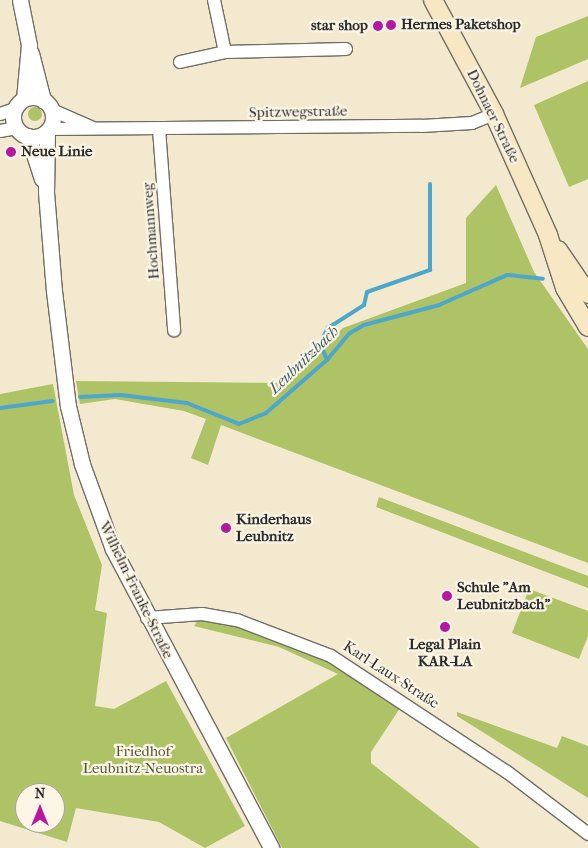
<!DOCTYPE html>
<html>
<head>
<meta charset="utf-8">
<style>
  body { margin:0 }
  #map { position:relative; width:588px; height:848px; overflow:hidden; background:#f3e9cf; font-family:"IM FELL French Canon",serif }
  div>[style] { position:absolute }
  .green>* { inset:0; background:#aec266 }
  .round { border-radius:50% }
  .stream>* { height:4px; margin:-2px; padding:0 2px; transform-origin:2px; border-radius:2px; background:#4da7cb }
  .roads { filter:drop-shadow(1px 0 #716e64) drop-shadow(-1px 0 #716e64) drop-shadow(0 1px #716e64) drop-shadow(0 -1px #716e64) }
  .minor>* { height:12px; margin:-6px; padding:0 6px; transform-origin:6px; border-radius:6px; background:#fff }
  .tertiary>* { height:15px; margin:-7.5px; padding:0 7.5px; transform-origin:7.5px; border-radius:7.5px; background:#fff }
  .tertiary>.ring { margin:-7.5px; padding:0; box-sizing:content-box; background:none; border:15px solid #fff; border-radius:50% }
  .secondary>* { height:18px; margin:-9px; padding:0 9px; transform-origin:9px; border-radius:9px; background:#f7e8c3 }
  .dots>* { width:14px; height:14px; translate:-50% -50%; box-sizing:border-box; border:2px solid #fcf5e5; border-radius:50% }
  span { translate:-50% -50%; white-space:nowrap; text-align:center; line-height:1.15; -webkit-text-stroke:4.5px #fcf5e5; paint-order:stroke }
  .poi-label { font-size:15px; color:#2b2b2b; font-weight:700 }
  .left { translate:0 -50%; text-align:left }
  .right { translate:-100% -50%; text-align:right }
  .street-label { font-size:15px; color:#2b2b2b }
  .park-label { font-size:15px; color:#52583d }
  .water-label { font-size:16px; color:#395d6b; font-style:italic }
  .north { position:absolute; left:15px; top:783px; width:50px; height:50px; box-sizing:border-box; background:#fcf5e5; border:1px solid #a8a49b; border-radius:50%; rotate:0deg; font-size:14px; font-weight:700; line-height:20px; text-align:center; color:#2b2b2b }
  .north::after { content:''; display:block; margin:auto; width:18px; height:22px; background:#b5179e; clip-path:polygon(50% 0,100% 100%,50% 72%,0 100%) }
</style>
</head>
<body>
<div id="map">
  <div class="green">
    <i style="clip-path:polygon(588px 16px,588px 59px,520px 88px,536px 37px)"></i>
    <i style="clip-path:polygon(588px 81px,588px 179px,569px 187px,534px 105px)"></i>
    <i class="round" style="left:28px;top:107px;width:14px;height:14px"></i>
    <i style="clip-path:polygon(496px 185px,534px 272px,588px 349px,588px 563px,221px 425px,208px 465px,191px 458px,206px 419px,184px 411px,115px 399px,80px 404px,76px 381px,283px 383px,343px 328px,466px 283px,466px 218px)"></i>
    <i style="clip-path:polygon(evenodd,53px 384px,74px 495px,102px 565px,95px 610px,107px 613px,95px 706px,114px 709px,166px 681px,245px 826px,205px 848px,159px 822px,76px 808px,67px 842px,0 821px,0 394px,53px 384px,25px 793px,55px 793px,55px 823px,25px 823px,25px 793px)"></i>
    <i style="clip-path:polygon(379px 497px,588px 576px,588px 588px,376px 507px)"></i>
    <i style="clip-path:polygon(529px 589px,588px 611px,588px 636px,579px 659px,512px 633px)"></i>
    <i style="clip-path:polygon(202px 614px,294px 640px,404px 702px,371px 752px,371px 763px,480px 848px,282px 848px,226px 738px,338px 674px,279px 647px,194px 626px)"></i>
    <i style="clip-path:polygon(457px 712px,557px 748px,562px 736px,588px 746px,588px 798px,457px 716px)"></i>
  </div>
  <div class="stream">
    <i style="left:327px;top:360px;width:18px;rotate:-112deg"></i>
    <i style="left:320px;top:343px;width:17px;rotate:-62deg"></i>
    <i style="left:328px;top:328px;width:43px;rotate:-32.6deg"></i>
    <i style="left:364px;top:305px;width:13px;rotate:-77deg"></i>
    <i style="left:367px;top:292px;width:67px;rotate:-19.2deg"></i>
    <i style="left:430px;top:270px;width:86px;rotate:-90deg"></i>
    <i style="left:80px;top:397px;width:41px;rotate:-2.8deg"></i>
    <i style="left:121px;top:395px;width:66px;rotate:6.9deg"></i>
    <i style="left:187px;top:403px;width:56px;rotate:22deg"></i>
    <i style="left:239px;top:424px;width:29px;rotate:-22deg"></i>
    <i style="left:266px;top:413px;width:81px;rotate:-41deg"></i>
    <i style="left:327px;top:360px;width:35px;rotate:-50deg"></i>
    <i style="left:350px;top:333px;width:16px;rotate:-30deg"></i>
    <i style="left:364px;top:325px;width:78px;rotate:-14.9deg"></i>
    <i style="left:439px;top:305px;width:74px;rotate:-23.8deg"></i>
    <i style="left:507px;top:275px;width:36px;rotate:6deg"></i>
    <i style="left:0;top:408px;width:53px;rotate:-7.5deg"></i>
  </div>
  <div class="roads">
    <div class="minor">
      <i style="left:214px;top:0;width:53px;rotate:78.1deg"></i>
      <i style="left:180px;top:62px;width:46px;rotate:-12.5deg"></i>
      <i style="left:225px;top:52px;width:121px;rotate:-1.4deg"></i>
      <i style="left:52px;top:110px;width:43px;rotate:23.6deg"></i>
      <i style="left:0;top:114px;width:16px;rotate:-18deg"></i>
      <i style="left:48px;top:129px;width:374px;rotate:-0.5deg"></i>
      <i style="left:422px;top:126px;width:50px;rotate:-3.4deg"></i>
      <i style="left:472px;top:123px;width:24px;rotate:-22deg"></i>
      <i style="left:159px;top:129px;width:202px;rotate:85.7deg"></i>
      <i style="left:0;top:131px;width:17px;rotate:-10deg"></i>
      <i style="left:147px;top:618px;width:55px;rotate:-4.2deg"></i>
      <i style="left:202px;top:614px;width:36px;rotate:10deg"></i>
      <i style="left:237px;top:620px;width:101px;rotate:21deg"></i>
      <i style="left:331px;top:656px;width:211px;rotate:33.4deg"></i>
      <i style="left:507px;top:772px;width:102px;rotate:37.4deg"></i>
    </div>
    <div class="tertiary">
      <i style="left:20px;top:0;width:46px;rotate:78.7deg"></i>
      <i style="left:29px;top:45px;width:54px;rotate:95.3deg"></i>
      <i style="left:31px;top:53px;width:49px;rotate:75.7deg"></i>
      <i class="ring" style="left:13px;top:97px;width:25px;height:25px"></i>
      <i style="left:47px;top:131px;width:61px;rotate:90.9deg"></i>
      <i style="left:46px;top:192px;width:99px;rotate:85.4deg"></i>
      <i style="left:54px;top:291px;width:116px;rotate:83.1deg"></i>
      <i style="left:68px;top:406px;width:60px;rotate:76.4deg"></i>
      <i style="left:82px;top:464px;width:90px;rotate:70deg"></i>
      <i style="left:113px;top:549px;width:338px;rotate:62.1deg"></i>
      <i style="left:28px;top:136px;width:45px;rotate:72deg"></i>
    </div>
    <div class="secondary">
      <i style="left:433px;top:0;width:129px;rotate:61.8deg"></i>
      <i style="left:494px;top:114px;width:133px;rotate:65.9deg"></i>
      <i style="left:548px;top:235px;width:56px;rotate:72.2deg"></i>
      <i style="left:565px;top:288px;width:45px;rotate:59.5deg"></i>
      <i style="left:558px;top:250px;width:53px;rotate:55.7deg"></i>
    </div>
  </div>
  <div class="dots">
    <i style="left:391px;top:25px;background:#b5179e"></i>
    <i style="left:378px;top:26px;background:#b5179e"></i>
    <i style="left:11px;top:152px;background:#b5179e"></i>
    <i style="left:226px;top:528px;background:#b5179e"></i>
    <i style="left:447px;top:596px;background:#b5179e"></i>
    <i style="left:445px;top:627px;background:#b5179e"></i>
  </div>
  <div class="poi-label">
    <span class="left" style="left:401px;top:25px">Hermes Paketshop</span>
    <span class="right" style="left:368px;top:26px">star shop</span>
    <span class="left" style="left:21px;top:152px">Neue Linie</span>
    <span class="left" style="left:236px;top:528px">Kinderhaus<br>Leubnitz</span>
    <span class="left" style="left:457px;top:596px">Schule "Am<br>Leubnitzbach"</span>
    <span style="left:445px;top:653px">Legal Plain<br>KAR-LA</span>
  </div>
  <div class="street-label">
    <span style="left:298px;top:112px;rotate:-1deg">Spitzwegstraße</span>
    <span style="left:493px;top:116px;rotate:64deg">Dohnaer Straße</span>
    <span style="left:151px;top:231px;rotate:-94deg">Hochmannweg</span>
    <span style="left:136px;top:590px;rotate:64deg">Wilhelm-Franke-Straße</span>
    <span style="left:391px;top:675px;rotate:33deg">Karl-Laux-Straße</span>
  </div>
  <div class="park-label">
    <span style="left:143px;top:760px">Friedhof<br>Leubnitz-Neuostra</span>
  </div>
  <div class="water-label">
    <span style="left:304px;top:360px;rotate:-44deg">Leubnitzbach</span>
  </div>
  <div class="north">N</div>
</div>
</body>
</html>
